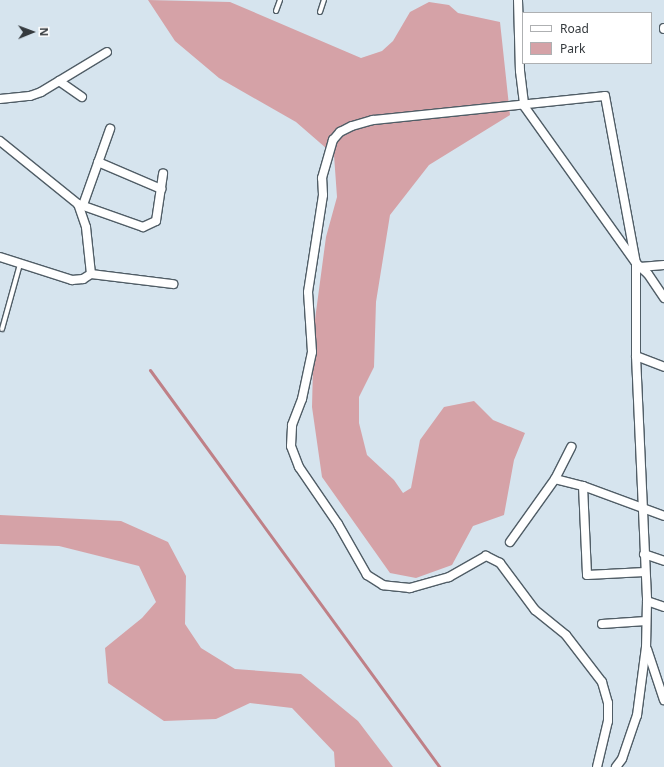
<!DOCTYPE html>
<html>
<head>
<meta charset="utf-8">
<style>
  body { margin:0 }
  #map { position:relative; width:664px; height:767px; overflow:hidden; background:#d6e4ee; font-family:"Noto Sans",sans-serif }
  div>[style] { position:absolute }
  .green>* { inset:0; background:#d5a2a7 }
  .stream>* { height:3px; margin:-1.5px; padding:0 1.5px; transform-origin:1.5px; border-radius:1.5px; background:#bf8087 }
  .roads { filter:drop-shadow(1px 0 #505d66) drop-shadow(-1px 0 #505d66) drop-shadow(0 1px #505d66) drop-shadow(0 -1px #505d66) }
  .service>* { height:4px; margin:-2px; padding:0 2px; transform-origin:2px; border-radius:2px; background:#fff }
  .minor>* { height:8px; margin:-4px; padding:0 4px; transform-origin:4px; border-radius:4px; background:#fff }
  span { translate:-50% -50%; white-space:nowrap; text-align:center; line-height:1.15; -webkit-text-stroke:3px #fff; paint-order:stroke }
  .legend { position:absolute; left:522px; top:12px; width:130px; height:52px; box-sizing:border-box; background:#fff; border:1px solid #aeb0b2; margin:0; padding:5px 7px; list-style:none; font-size:12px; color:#353a3e }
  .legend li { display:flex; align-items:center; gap:8px; height:20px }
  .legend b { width:20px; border:1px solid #aeb0b2 }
  .north { position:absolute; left:12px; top:12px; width:40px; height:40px; -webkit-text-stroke:3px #fff; paint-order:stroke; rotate:89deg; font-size:11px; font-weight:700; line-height:16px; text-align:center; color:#353a3e }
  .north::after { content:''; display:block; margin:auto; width:14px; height:18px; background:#353a3e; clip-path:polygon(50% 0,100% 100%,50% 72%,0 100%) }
</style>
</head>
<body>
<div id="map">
  <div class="green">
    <i style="clip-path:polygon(148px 0,230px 2px,361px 58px,382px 51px,393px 41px,410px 12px,429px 2px,449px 5px,458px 13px,500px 22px,510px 115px,429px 165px,390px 215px,376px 302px,374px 367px,359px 397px,359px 423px,367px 455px,394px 480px,403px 493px,411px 488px,420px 440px,444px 407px,474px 401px,493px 420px,525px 433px,514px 460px,504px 515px,473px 526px,452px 565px,416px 578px,390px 573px,322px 477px,312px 407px,314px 327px,326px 237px,337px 197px,334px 155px,296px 122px,219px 78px,175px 41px)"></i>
    <i style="clip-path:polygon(0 515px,121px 521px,168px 542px,186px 576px,185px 624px,201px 648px,235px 669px,301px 674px,358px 721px,393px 767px,335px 767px,334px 752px,292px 708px,250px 703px,216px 719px,164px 721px,108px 683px,105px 648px,142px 618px,156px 602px,139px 566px,59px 546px,0 544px)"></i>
  </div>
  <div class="stream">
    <i style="left:150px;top:370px;width:492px;rotate:53.9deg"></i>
  </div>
  <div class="roads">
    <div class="service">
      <i style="left:276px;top:11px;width:12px;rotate:-70deg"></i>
      <i style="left:320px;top:12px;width:13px;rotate:-72deg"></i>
      <i style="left:2px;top:329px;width:67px;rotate:-74.5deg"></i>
    </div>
    <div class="minor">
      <i style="left:518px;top:0;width:71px;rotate:88.4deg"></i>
      <i style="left:520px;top:71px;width:35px;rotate:83deg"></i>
      <i style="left:524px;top:106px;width:193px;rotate:54.5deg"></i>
      <i style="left:636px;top:263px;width:16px;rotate:43deg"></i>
      <i style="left:648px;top:274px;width:29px;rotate:56deg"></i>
      <i style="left:664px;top:29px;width:1px;rotate:-90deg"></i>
      <i style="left:59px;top:81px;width:28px;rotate:35deg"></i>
      <i style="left:0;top:99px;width:30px;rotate:-6deg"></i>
      <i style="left:30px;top:96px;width:12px;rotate:-20deg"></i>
      <i style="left:41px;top:92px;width:77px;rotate:-31.2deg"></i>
      <i style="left:0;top:141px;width:100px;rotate:38.9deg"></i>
      <i style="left:78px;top:204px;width:69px;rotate:19.5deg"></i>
      <i style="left:143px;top:227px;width:14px;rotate:-25deg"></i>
      <i style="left:156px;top:221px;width:48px;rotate:-81.5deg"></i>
      <i style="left:98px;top:162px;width:69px;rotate:23.2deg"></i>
      <i style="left:83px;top:205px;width:81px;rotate:-70.4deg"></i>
      <i style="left:0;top:257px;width:76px;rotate:17.7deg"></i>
      <i style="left:72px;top:280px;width:11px;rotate:-5deg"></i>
      <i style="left:83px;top:279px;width:9px;rotate:-32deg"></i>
      <i style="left:91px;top:274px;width:47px;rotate:-96.1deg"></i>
      <i style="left:86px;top:227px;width:24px;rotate:-109deg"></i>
      <i style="left:640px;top:267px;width:24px;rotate:-5deg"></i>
      <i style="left:91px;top:274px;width:83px;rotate:7deg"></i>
      <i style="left:636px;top:356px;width:30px;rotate:21deg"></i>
      <i style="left:555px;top:479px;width:29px;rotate:14deg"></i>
      <i style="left:583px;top:486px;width:86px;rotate:20.3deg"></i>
      <i style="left:583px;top:486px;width:89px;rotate:87.4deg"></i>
      <i style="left:587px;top:575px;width:58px;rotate:-3deg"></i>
      <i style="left:510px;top:542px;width:77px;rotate:-54.5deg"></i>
      <i style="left:555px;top:479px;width:36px;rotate:-63deg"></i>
      <i style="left:644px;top:554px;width:21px;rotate:19deg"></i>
      <i style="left:647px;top:601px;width:18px;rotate:19deg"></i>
      <i style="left:602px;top:624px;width:44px;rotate:-3.9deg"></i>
      <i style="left:647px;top:649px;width:54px;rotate:71.6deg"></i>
      <i style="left:597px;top:767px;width:47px;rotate:-76.6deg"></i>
      <i style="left:608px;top:721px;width:18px;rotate:-90deg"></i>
      <i style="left:608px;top:703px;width:22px;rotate:-106deg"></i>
      <i style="left:602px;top:682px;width:59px;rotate:-127.5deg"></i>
      <i style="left:566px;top:635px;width:40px;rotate:-141deg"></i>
      <i style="left:535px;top:610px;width:59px;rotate:-126.7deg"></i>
      <i style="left:500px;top:563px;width:16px;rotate:-153deg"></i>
      <i style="left:486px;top:556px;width:43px;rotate:150.4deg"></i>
      <i style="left:449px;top:577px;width:41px;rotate:164.2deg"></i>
      <i style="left:410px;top:588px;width:27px;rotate:-174deg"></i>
      <i style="left:383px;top:585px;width:19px;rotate:-148deg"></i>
      <i style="left:367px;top:575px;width:59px;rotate:-119.6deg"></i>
      <i style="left:338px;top:524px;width:69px;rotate:-124.4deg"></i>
      <i style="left:299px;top:467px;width:22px;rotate:-111deg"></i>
      <i style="left:291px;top:446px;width:21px;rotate:-87deg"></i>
      <i style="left:292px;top:425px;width:28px;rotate:-69deg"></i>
      <i style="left:302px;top:399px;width:48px;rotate:-78deg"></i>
      <i style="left:312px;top:352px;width:60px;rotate:-93.8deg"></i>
      <i style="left:308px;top:292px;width:98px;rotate:-81.2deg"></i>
      <i style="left:323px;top:195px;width:17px;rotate:-93deg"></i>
      <i style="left:322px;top:178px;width:40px;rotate:-74deg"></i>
      <i style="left:333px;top:140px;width:11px;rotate:-49deg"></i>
      <i style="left:340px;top:132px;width:13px;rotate:-27deg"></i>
      <i style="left:352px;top:126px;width:22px;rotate:-16deg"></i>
      <i style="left:373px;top:120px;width:233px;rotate:-5.9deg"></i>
      <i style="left:605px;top:96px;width:170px;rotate:79.5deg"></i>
      <i style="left:636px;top:263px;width:93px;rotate:90deg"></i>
      <i style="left:636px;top:356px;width:245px;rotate:87.4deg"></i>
      <i style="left:647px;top:601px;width:46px;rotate:91.2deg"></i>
      <i style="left:646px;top:647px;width:69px;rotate:97.5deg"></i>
      <i style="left:637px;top:715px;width:46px;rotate:108.8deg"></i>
      <i style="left:622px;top:759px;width:10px;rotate:127deg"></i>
    </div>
  </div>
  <ul class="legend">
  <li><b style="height:5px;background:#fff"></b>Road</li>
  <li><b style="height:11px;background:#d5a2a7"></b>Park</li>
  </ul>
  <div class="north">N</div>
</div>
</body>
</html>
